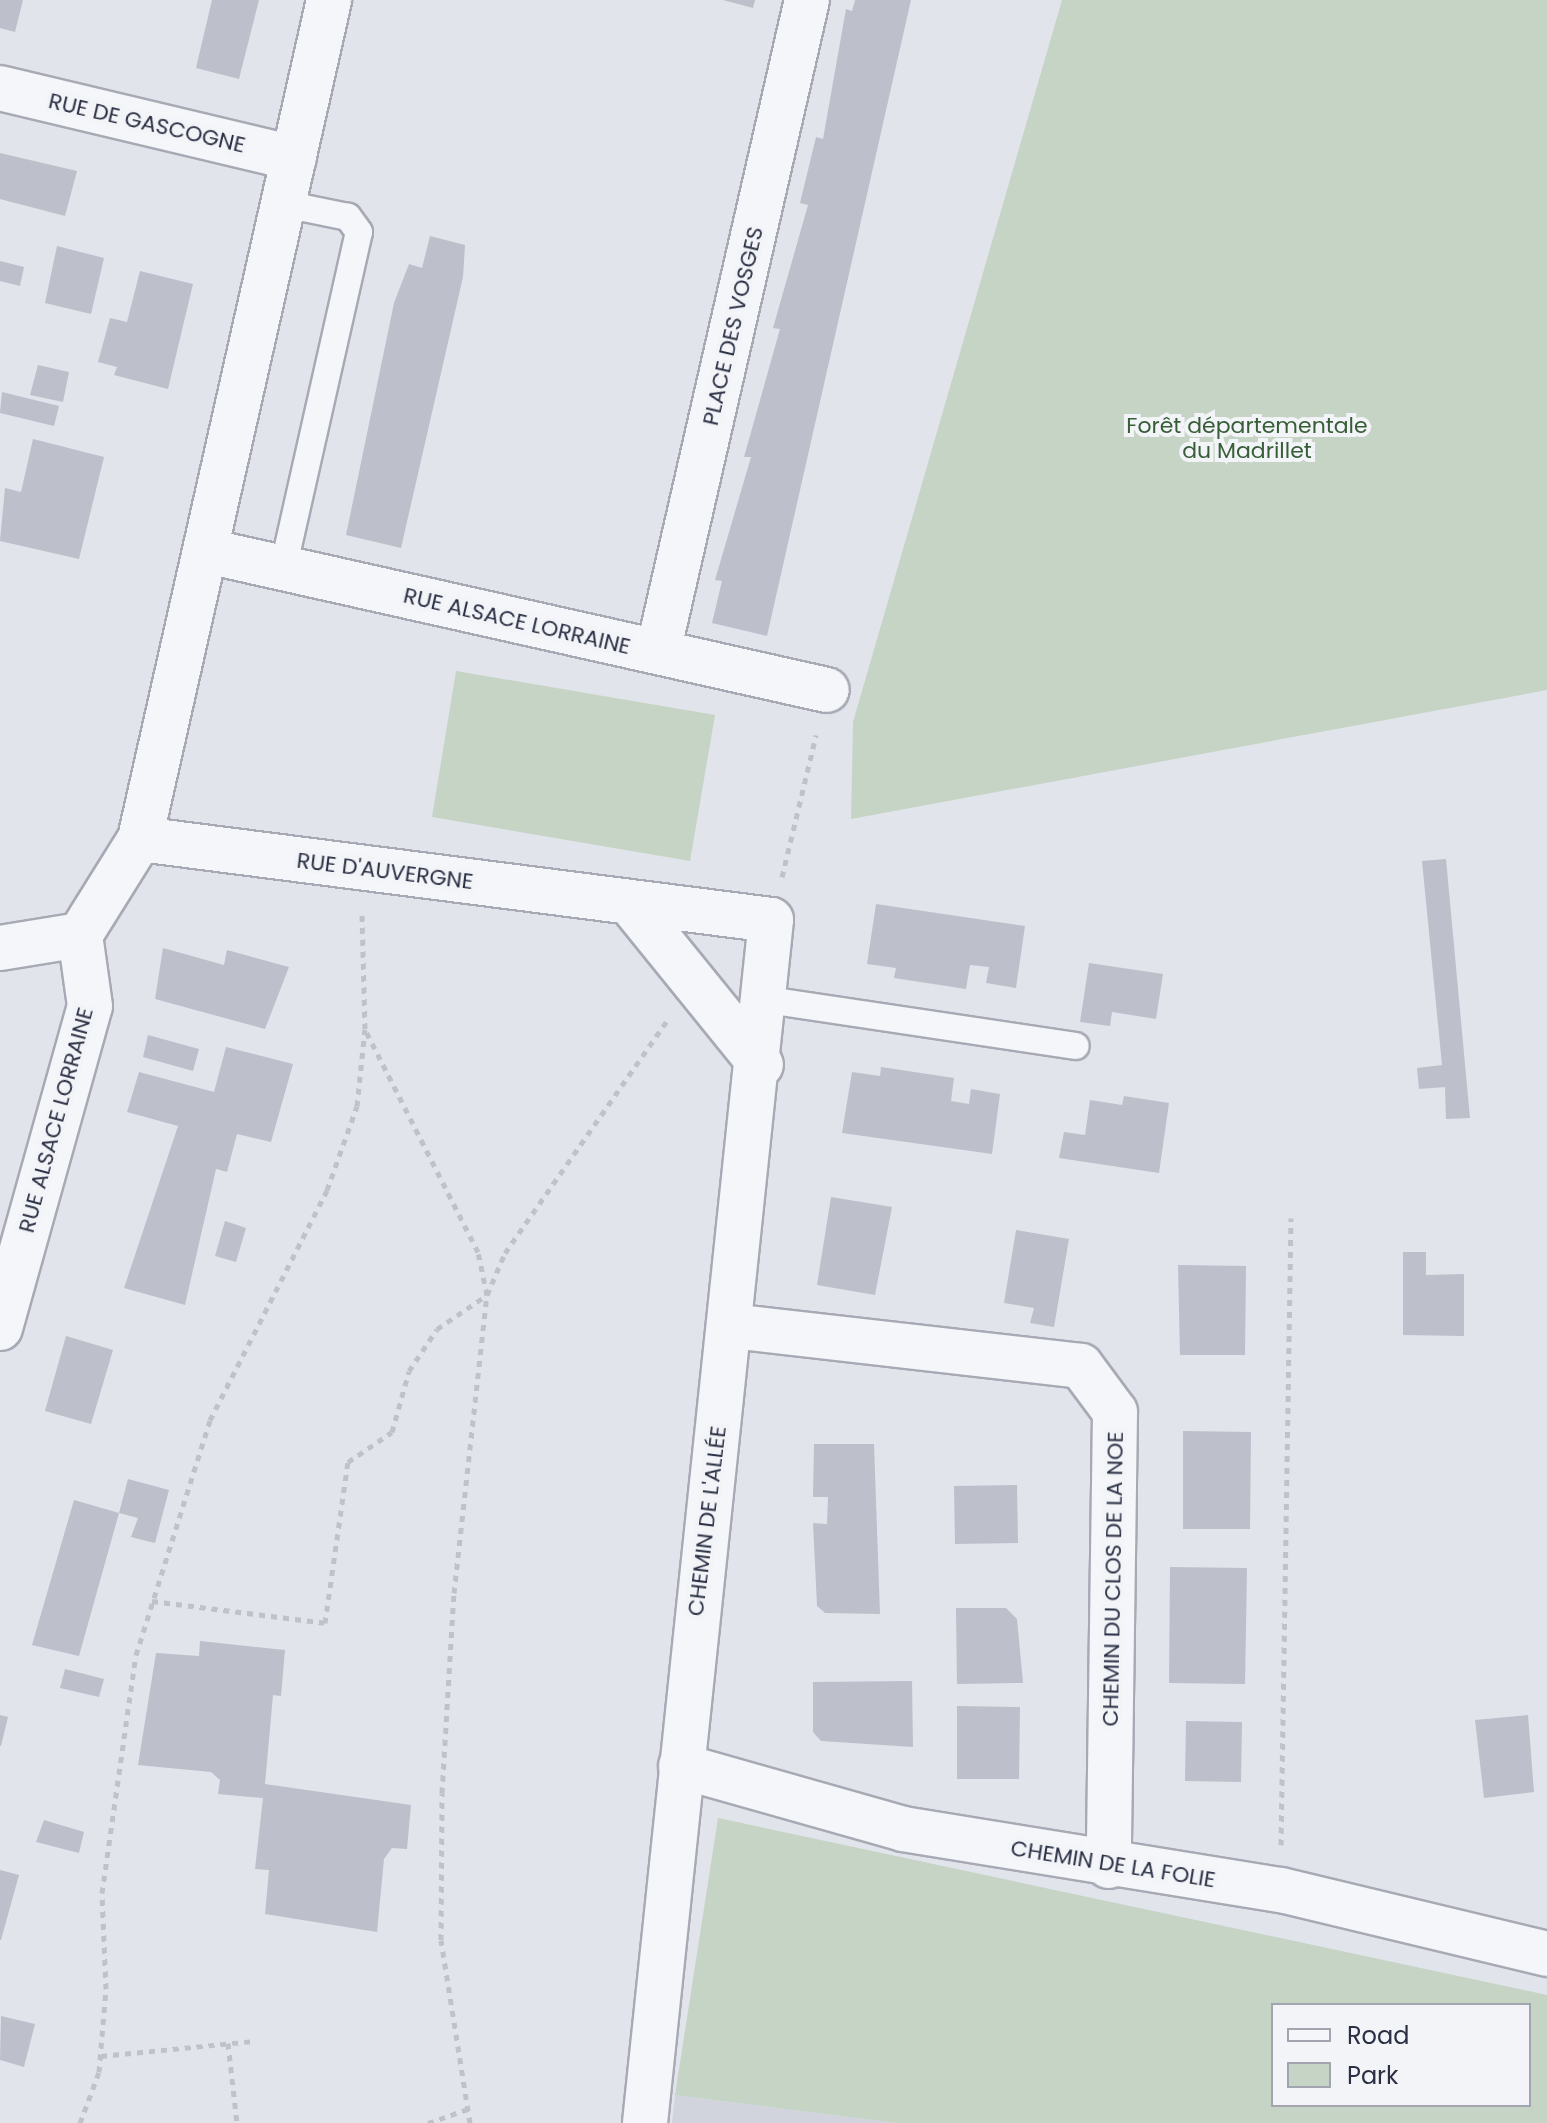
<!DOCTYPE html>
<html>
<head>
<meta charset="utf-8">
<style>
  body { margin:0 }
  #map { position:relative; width:1547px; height:2123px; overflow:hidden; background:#e2e4eb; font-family:Poppins,sans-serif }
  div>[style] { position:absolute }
  .built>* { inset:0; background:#d1d3dd }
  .green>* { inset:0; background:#c5d4c4 }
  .building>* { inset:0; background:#bdbfca }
  .path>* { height:5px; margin-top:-2.5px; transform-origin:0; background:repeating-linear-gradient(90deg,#c0c2ca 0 6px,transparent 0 12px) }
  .roads { filter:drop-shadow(2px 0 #a7aab5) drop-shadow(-2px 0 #a7aab5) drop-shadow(0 2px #a7aab5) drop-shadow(0 -2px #a7aab5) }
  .lane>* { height:26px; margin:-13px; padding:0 13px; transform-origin:13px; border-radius:13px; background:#f5f6f9 }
  .street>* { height:44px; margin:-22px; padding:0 22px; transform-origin:22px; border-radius:22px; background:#f5f6f9 }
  span { translate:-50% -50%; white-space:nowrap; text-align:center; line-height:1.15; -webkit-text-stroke:8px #f2f4f8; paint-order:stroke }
  .street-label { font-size:22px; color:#2a2f43 }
  .park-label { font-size:22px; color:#385e38 }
  .legend { position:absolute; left:1271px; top:2003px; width:260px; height:104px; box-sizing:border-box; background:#f2f4f8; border:2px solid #a2a5b0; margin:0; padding:10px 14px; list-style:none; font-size:24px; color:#2a2f43 }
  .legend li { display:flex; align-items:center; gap:16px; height:40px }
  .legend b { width:40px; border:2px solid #a2a5b0 }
</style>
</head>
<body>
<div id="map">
  <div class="built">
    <i style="clip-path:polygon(675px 2095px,897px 2123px,672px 2123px)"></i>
  </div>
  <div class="green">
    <i style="clip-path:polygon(1062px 0,1547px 0,1547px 690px,851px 819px,853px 722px)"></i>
    <i style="clip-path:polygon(456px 671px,715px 715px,690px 861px,432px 817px)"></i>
    <i style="clip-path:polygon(evenodd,718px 1818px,1547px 1995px,1547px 2123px,897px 2123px,675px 2095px,718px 1818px,1273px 2005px,1529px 2005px,1529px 2105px,1273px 2105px,1273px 2005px)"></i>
  </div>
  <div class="building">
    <i style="clip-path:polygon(0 0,23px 0,15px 32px,0 28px)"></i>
    <i style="clip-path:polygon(212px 0,259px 0,239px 79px,196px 68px)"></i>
    <i style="clip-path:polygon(723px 0,755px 0,753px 8px)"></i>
    <i style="clip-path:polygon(855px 0,911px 0,767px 636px,712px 623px,722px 581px,715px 580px,751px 457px,744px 457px,780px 329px,773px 328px,808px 205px,800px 203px,816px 137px,823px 139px,846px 9px,852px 11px)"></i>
    <i style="clip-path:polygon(0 153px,77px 171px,65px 216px,0 199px)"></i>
    <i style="clip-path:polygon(430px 236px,465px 245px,463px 277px,401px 548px,346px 535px,394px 303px,409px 264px,422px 268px)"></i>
    <i style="clip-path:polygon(57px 246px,104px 258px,91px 314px,45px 303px)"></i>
    <i style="clip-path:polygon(0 261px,24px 267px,20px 286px,0 281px)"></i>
    <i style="clip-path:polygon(140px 271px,193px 284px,168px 389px,114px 375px,117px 367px,98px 362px,110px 318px,127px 322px)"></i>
    <i style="clip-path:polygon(38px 365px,69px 372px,63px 402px,30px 395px)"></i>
    <i style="clip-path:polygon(2px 392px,59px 406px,54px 426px,0 413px)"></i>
    <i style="clip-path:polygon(33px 439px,104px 457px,79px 559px,0 541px,5px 488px,21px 492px)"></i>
    <i style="clip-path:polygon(1446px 859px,1470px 1118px,1446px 1119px,1445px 1087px,1419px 1089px,1417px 1068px,1442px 1065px,1422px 861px)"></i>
    <i style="clip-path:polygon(876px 904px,1025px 926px,1016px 988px,986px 983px,989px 967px,970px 965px,966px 989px,894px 978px,896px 968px,867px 964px)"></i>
    <i style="clip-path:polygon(163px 948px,224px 965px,227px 950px,289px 967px,265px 1029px,155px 999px)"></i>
    <i style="clip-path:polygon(1089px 963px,1163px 974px,1156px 1019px,1112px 1012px,1110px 1026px,1080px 1022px)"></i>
    <i style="clip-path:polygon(148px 1035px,199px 1049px,193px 1071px,143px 1057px)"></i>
    <i style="clip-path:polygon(226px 1047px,293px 1064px,271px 1142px,237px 1134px,227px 1172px,216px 1169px,185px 1305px,124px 1288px,178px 1126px,127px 1112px,139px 1072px,214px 1092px)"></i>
    <i style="clip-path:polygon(881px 1067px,954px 1078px,951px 1101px,969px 1104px,971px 1089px,1000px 1094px,992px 1154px,842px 1133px,852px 1072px,880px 1076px)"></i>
    <i style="clip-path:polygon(1124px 1096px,1169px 1103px,1159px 1173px,1059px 1158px,1064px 1132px,1085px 1135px,1090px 1100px,1122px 1105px)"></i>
    <i style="clip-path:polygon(831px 1197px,892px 1207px,875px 1295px,817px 1285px)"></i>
    <i style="clip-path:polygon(225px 1221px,246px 1228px,236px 1262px,215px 1256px)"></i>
    <i style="clip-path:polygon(1016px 1230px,1069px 1239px,1054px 1327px,1030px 1323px,1034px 1308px,1004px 1303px)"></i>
    <i style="clip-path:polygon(1403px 1252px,1426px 1252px,1426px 1275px,1464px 1274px,1464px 1336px,1403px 1335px)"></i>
    <i style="clip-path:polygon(1178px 1265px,1246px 1266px,1245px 1355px,1180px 1355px)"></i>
    <i style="clip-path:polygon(66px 1336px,113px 1350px,91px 1424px,45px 1411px)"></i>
    <i style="clip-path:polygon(1183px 1431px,1251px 1432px,1250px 1529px,1183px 1529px)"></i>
    <i style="clip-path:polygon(814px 1444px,874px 1444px,880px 1614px,825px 1613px,817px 1606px,813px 1523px,827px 1524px,828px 1497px,813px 1497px)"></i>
    <i style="clip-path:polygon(128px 1479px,169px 1490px,155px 1543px,131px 1537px,138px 1518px,119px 1513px)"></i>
    <i style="clip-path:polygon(1017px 1485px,1018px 1543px,955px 1544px,954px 1486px)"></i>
    <i style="clip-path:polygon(74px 1500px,119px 1513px,79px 1656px,32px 1645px)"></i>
    <i style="clip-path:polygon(1170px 1567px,1247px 1568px,1245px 1684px,1169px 1683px)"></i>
    <i style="clip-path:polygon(956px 1608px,1006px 1608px,1017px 1619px,1023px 1683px,957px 1684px)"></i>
    <i style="clip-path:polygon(200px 1641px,285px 1650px,281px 1696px,273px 1695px,265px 1784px,411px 1805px,407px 1849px,392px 1848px,384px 1859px,377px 1932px,265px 1914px,269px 1870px,255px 1869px,263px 1798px,218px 1794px,220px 1780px,211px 1772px,138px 1765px,156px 1653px,199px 1656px)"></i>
    <i style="clip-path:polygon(65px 1669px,104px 1679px,99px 1697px,60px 1688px)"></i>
    <i style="clip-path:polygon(912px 1681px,913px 1747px,821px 1741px,813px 1732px,813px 1682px)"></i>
    <i style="clip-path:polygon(957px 1706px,1020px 1707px,1019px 1779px,957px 1779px)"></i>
    <i style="clip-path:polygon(0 1715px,8px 1717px,1px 1746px,0 1746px)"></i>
    <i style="clip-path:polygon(1528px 1715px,1534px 1792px,1484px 1798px,1475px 1720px)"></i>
    <i style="clip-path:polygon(1186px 1721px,1242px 1722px,1241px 1782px,1185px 1781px)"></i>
    <i style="clip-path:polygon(44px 1820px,84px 1832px,79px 1853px,36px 1842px)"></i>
    <i style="clip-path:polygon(0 1870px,19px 1875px,1px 1940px,0 1940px)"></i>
    <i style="clip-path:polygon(1px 2016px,35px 2024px,24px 2067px,0 2060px)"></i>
  </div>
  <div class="path">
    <i style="left:782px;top:877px;width:146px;rotate:-76.5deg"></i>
    <i style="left:152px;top:1601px;width:174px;rotate:7.2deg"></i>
    <i style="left:325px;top:1623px;width:163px;rotate:-81.9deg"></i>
    <i style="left:348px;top:1462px;width:53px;rotate:-34.3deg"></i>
    <i style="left:392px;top:1432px;width:63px;rotate:-74.4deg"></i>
    <i style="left:409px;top:1371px;width:50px;rotate:-56.3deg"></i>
    <i style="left:437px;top:1329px;width:60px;rotate:-34.2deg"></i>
    <i style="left:487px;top:1295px;width:44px;rotate:-101.8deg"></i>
    <i style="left:478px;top:1252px;width:250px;rotate:-116.9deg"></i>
    <i style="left:365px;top:1029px;width:116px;rotate:-91.5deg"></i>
    <i style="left:1281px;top:1845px;width:627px;rotate:-89.09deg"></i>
    <i style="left:228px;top:2043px;width:81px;rotate:83.6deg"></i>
    <i style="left:101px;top:2056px;width:155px;rotate:-5.6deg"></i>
    <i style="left:80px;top:2123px;width:54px;rotate:-69.6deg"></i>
    <i style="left:99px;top:2072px;width:83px;rotate:-85.2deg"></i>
    <i style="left:106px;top:1989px;width:96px;rotate:-92.4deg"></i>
    <i style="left:102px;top:1893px;width:240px;rotate:-81.9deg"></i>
    <i style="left:136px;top:1655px;width:246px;rotate:-72.5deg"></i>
    <i style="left:210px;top:1420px;width:258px;rotate:-63deg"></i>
    <i style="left:327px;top:1190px;width:89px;rotate:-70.3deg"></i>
    <i style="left:357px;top:1106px;width:77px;rotate:-84.1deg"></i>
    <i style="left:428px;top:2123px;width:42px;rotate:-19.3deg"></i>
    <i style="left:470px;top:2123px;width:185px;rotate:-99deg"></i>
    <i style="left:441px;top:1940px;width:147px;rotate:-89.6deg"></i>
    <i style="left:442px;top:1793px;width:200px;rotate:-86.6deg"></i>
    <i style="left:454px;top:1593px;width:300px;rotate:-83.7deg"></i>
    <i style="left:487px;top:1295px;width:46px;rotate:-66.8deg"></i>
    <i style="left:505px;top:1253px;width:285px;rotate:-55.1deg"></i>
  </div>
  <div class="roads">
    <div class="lane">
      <i style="left:283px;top:569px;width:345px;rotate:-77.3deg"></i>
      <i style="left:359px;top:232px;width:19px;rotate:-126deg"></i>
      <i style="left:348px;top:217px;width:65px;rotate:-168.5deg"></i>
      <i style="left:768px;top:1000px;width:311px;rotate:8.5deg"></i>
    </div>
    <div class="street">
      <i style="left:0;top:88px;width:302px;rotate:13.4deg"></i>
      <i style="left:207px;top:551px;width:635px;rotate:12.64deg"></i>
      <i style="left:658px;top:652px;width:669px;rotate:-77.13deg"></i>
      <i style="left:140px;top:839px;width:636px;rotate:7.31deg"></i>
      <i style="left:771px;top:920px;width:1210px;rotate:95.98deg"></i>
      <i style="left:630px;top:903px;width:208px;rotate:51deg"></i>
      <i style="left:0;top:948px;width:81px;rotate:-9.2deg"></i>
      <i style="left:731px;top:1326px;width:352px;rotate:6.5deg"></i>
      <i style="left:1081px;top:1366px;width:57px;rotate:53.5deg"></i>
      <i style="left:1115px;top:1412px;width:454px;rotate:90.8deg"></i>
      <i style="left:0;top:1328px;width:334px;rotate:-74.4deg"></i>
      <i style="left:90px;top:1006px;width:72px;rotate:-98deg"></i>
      <i style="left:80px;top:935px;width:113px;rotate:-58deg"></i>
      <i style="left:140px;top:839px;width:860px;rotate:-77.3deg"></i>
      <i style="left:681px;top:1766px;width:231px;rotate:15.8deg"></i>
      <i style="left:903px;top:1829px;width:383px;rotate:9.2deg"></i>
      <i style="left:1281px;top:1890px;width:274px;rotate:13.5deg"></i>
    </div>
  </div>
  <div class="street-label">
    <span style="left:147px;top:123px;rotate:13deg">RUE DE GASCOGNE</span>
    <span style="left:733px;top:326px;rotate:-77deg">PLACE DES VOSGES</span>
    <span style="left:517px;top:621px;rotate:13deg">RUE ALSACE LORRAINE</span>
    <span style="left:385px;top:871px;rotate:7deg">RUE D'AUVERGNE</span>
    <span style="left:56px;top:1120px;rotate:-75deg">RUE ALSACE LORRAINE</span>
    <span style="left:707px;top:1521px;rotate:-83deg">CHEMIN DE L'ALLÉE</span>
    <span style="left:1113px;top:1579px;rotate:-89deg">CHEMIN DU CLOS DE LA NOE</span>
    <span style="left:1113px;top:1864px;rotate:9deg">CHEMIN DE LA FOLIE</span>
  </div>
  <div class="park-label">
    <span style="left:1247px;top:438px">Forêt départementale<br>du Madrillet</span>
  </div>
  <ul class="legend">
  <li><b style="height:10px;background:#f5f6f9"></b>Road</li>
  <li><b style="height:22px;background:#c5d4c4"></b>Park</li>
  </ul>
</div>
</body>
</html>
